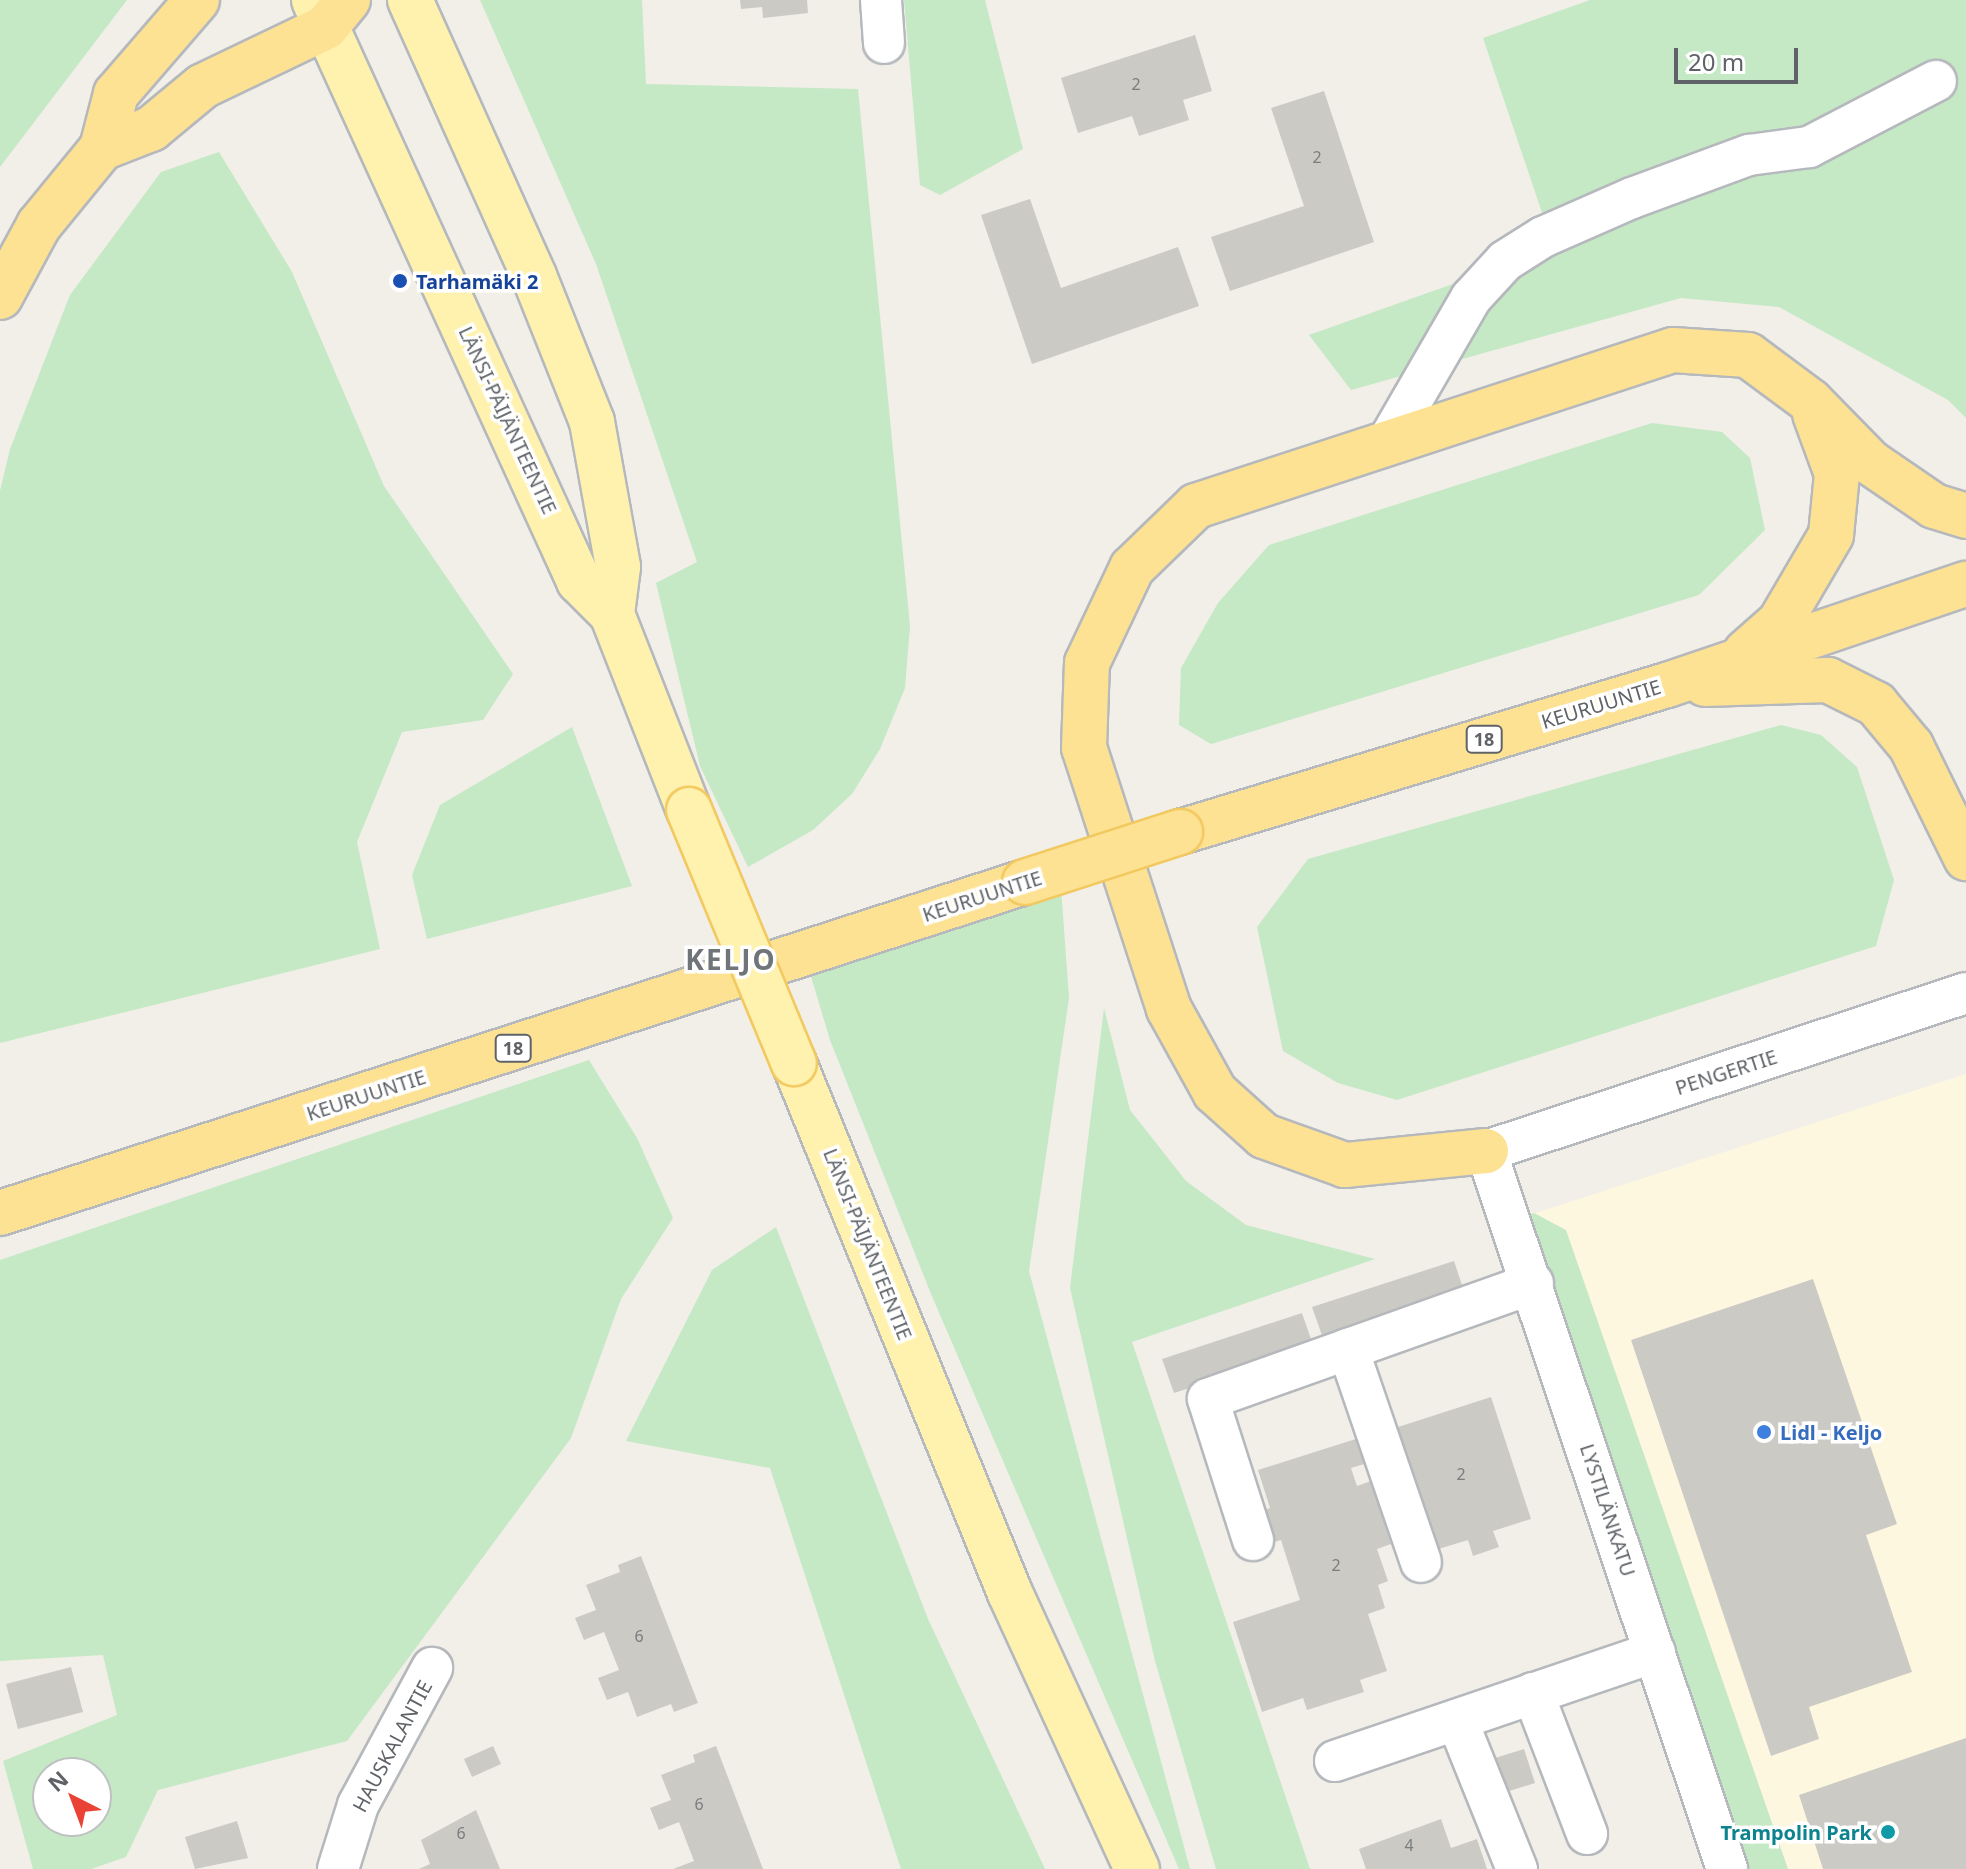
<!DOCTYPE html>
<html>
<head>
<meta charset="utf-8">
<style>
  body { margin:0 }
  #map { position:relative; width:1966px; height:1869px; overflow:hidden; background:#f1efe8; font-family:"Noto Sans",sans-serif }
  div>[style] { position:absolute }
  .commercial>* { inset:0; background:#fef7e0 }
  .green>* { inset:0; background:#c5e8c5 }
  .building>* { inset:0; background:#cccac5 }
  .roads { filter:drop-shadow(2px 0 #b5b8bc) drop-shadow(-2px 0 #b5b8bc) drop-shadow(0 2px #b5b8bc) drop-shadow(0 -2px #b5b8bc) }
  .minor>* { height:40px; margin:-20px; padding:0 20px; transform-origin:20px; border-radius:20px; background:#fff }
  .major>* { height:44px; margin:-22px; padding:0 22px; transform-origin:22px; border-radius:22px; background:#fff2af }
  .highway>* { height:44px; margin:-22px; padding:0 22px; transform-origin:22px; border-radius:22px; background:#fde293 }
  .bridges { filter:drop-shadow(2px 0 #f2c960) drop-shadow(-2px 0 #f2c960) drop-shadow(0 2px #f2c960) drop-shadow(0 -2px #f2c960) }
  .major-bridge>* { height:44px; margin:-22px; padding:0 22px; transform-origin:22px; border-radius:22px; background:#fff2af }
  .highway-bridge>* { height:44px; margin:-22px; padding:0 22px; transform-origin:22px; border-radius:22px; background:#fde293 }
  .dots>* { width:22px; height:22px; translate:-50% -50%; box-sizing:border-box; border:4px solid #fff; border-radius:50% }
  span { translate:-50% -50%; white-space:nowrap; text-align:center; line-height:1.15; -webkit-text-stroke:7px #fff; paint-order:stroke }
  .number-label { font-size:16px; color:#7a7d7f }
  .number-label span { -webkit-text-stroke-width:0 }
  .shield-label span { padding:2px 6px; background:#fff; border:2px solid; border-radius:6px; -webkit-text-stroke-width:0 }
  .shield-label { font-size:18px; color:#5f6368; font-weight:700 }
  .transit-label { font-size:20px; color:#164399; font-weight:700 }
  .left { translate:0 -50%; text-align:left }
  .street-label { font-size:20px; color:#5f6368 }
  .shop-label { font-size:20px; color:#366cbe; font-weight:700 }
  .culture-label { font-size:20px; color:#0d838f; font-weight:700 }
  .right { translate:-100% -50%; text-align:right }
  .district-label { font-size:28px; color:#70757a; font-weight:700; letter-spacing:2px }
  .north { position:absolute; left:32px; top:1757px; width:80px; height:80px; box-sizing:border-box; background:#fff; border:2px solid #bfc1c3; border-radius:50%; rotate:318deg; font-size:22px; font-weight:700; line-height:32px; text-align:center; color:#5f6368 }
  .north::after { content:''; display:block; margin:auto; width:28px; height:36px; background:#ea4335; clip-path:polygon(50% 0,100% 100%,50% 72%,0 100%) }
  .scale { position:absolute; left:1674px; top:48px; width:124px; height:36px; box-sizing:border-box; border:4px solid #5f6368; border-top:0; padding-left:10px; font-size:24px; line-height:28px; white-space:nowrap; color:#5f6368; -webkit-text-stroke:6px #fff; paint-order:stroke }
</style>
</head>
<body>
<div id="map">
  <div class="commercial">
    <i style="clip-path:polygon(1966px 1074px,1966px 1869px,1742px 1869px,1523px 1217px)"></i>
  </div>
  <div class="green">
    <i style="clip-path:polygon(0 0,127px 0,0 167px)"></i>
    <i style="clip-path:polygon(480px 0,642px 0,646px 84px,858px 89px,910px 626px,905px 688px,880px 749px,852px 794px,813px 830px,748px 867px,700px 766px,656px 583px,697px 562px,596px 264px)"></i>
    <i style="clip-path:polygon(904px 0,985px 0,1023px 149px,940px 195px,920px 185px)"></i>
    <i style="clip-path:polygon(1590px 0,1966px 0,1966px 418px,1948px 400px,1779px 307px,1681px 298px,1351px 390px,1309px 335px,1554px 248px,1483px 38px)"></i>
    <i style="clip-path:polygon(219px 152px,292px 272px,384px 486px,513px 674px,483px 720px,402px 732px,357px 842px,380px 949px,0 1043px,0 491px,10px 449px,70px 295px,161px 172px)"></i>
    <i style="clip-path:polygon(1652px 423px,1722px 432px,1750px 458px,1765px 530px,1699px 595px,1211px 744px,1179px 725px,1181px 668px,1218px 603px,1269px 545px)"></i>
    <i style="clip-path:polygon(1781px 725px,1821px 735px,1857px 767px,1894px 880px,1876px 946px,1397px 1100px,1338px 1083px,1283px 1051px,1257px 927px,1308px 859px)"></i>
    <i style="clip-path:polygon(572px 727px,632px 886px,427px 939px,412px 875px,440px 805px)"></i>
    <i style="clip-path:polygon(1061px 888px,1069px 998px,1029px 1271px,1190px 1869px,1179px 1869px,931px 1294px,830px 1040px,810px 973px)"></i>
    <i style="clip-path:polygon(1104px 1008px,1130px 1110px,1186px 1181px,1246px 1225px,1375px 1259px,1132px 1342px,1310px 1869px,1216px 1869px,1155px 1661px,1070px 1288px)"></i>
    <i style="clip-path:polygon(evenodd,589px 1060px,637px 1138px,673px 1218px,621px 1299px,571px 1438px,347px 1741px,158px 1790px,126px 1857px,91px 1869px,33px 1869px,3px 1761px,117px 1715px,103px 1655px,0 1661px,0 1260px,589px 1060px,48px 1773px,96px 1773px,96px 1821px,48px 1821px,48px 1773px)"></i>
    <i style="clip-path:polygon(1534px 1213px,1566px 1230px,1788px 1869px,1742px 1869px,1523px 1217px)"></i>
    <i style="clip-path:polygon(776px 1227px,928px 1619px,1045px 1869px,901px 1869px,770px 1468px,626px 1441px,712px 1270px)"></i>
  </div>
  <div class="building">
    <i style="clip-path:polygon(740px 0,807px 0,808px 13px,763px 18px,762px 7px,741px 9px)"></i>
    <i style="clip-path:polygon(1195px 35px,1212px 91px,1183px 100px,1189px 120px,1139px 136px,1132px 116px,1078px 133px,1061px 78px)"></i>
    <i style="clip-path:polygon(1324px 91px,1374px 242px,1230px 291px,1211px 237px,1304px 206px,1271px 108px)"></i>
    <i style="clip-path:polygon(1030px 199px,1061px 288px,1178px 247px,1199px 306px,1032px 364px,981px 215px)"></i>
    <i style="clip-path:polygon(1454px 1261px,1466px 1297px,1325px 1344px,1312px 1307px)"></i>
    <i style="clip-path:polygon(1813px 1279px,1897px 1524px,1866px 1535px,1912px 1672px,1809px 1707px,1819px 1739px,1771px 1756px,1631px 1340px)"></i>
    <i style="clip-path:polygon(1302px 1313px,1314px 1348px,1174px 1393px,1162px 1359px)"></i>
    <i style="clip-path:polygon(1491px 1397px,1531px 1519px,1493px 1531px,1499px 1547px,1473px 1556px,1468px 1540px,1432px 1551px,1392px 1429px)"></i>
    <i style="clip-path:polygon(1362px 1437px,1371px 1462px,1351px 1468px,1357px 1486px,1371px 1481px,1391px 1544px,1377px 1549px,1388px 1581px,1378px 1585px,1385px 1608px,1368px 1614px,1387px 1671px,1360px 1680px,1364px 1692px,1307px 1710px,1303px 1698px,1262px 1712px,1233px 1622px,1300px 1600px,1281px 1540px,1267px 1544px,1257px 1513px,1270px 1508px,1258px 1470px)"></i>
    <i style="clip-path:polygon(641px 1556px,698px 1703px,674px 1712px,671px 1704px,637px 1717px,628px 1692px,607px 1700px,598px 1678px,619px 1670px,604px 1632px,584px 1640px,575px 1618px,596px 1610px,586px 1585px,620px 1572px,618px 1565px)"></i>
    <i style="clip-path:polygon(71px 1667px,83px 1712px,18px 1729px,6px 1684px)"></i>
    <i style="clip-path:polygon(1966px 1738px,1966px 1869px,1823px 1869px,1799px 1795px)"></i>
    <i style="clip-path:polygon(493px 1746px,501px 1764px,472px 1777px,464px 1759px)"></i>
    <i style="clip-path:polygon(716px 1746px,763px 1869px,673px 1869px,694px 1861px,679px 1822px,659px 1830px,650px 1808px,671px 1800px,661px 1775px,695px 1762px,693px 1755px)"></i>
    <i style="clip-path:polygon(1524px 1749px,1535px 1783px,1506px 1792px,1495px 1758px)"></i>
    <i style="clip-path:polygon(476px 1810px,500px 1869px,419px 1869px,430px 1864px,421px 1840px)"></i>
    <i style="clip-path:polygon(1441px 1819px,1451px 1848px,1477px 1839px,1487px 1869px,1366px 1869px,1359px 1849px)"></i>
    <i style="clip-path:polygon(237px 1821px,248px 1858px,195px 1869px,185px 1837px)"></i>
  </div>
  <div class="roads">
    <div class="minor">
      <i style="left:881px;top:0;width:43px;rotate:86deg"></i>
      <i style="left:1387px;top:443px;width:168px;rotate:-59.9deg"></i>
      <i style="left:1471px;top:298px;width:50px;rotate:-47.4deg"></i>
      <i style="left:1505px;top:261px;width:45px;rotate:-32.3deg"></i>
      <i style="left:1543px;top:237px;width:97px;rotate:-23.7deg"></i>
      <i style="left:1632px;top:198px;width:125px;rotate:-20.2deg"></i>
      <i style="left:1749px;top:155px;width:61px;rotate:-7.6deg"></i>
      <i style="left:1809px;top:147px;width:143px;rotate:-27.5deg"></i>
      <i style="left:1348px;top:1349px;width:225px;rotate:71.1deg"></i>
      <i style="left:1253px;top:1540px;width:148px;rotate:-107.7deg"></i>
      <i style="left:1208px;top:1399px;width:345px;rotate:-19.6deg"></i>
      <i style="left:1533px;top:1693px;width:151px;rotate:69deg"></i>
      <i style="left:1457px;top:1720px;width:161px;rotate:68.1deg"></i>
      <i style="left:1335px;top:1761px;width:338px;rotate:-18.8deg"></i>
      <i style="left:338px;top:1869px;width:67px;rotate:-72.6deg"></i>
      <i style="left:358px;top:1805px;width:156px;rotate:-61.6deg"></i>
      <i style="left:1727px;top:1869px;width:757px;rotate:-108.55deg"></i>
      <i style="left:1486px;top:1151px;width:505px;rotate:-18.22deg"></i>
    </div>
    <div class="major">
      <i style="left:314px;top:0;width:639px;rotate:65.48deg"></i>
      <i style="left:579px;top:581px;width:47px;rotate:45deg"></i>
      <i style="left:612px;top:614px;width:211px;rotate:68.6deg"></i>
      <i style="left:410px;top:0;width:303px;rotate:65.8deg"></i>
      <i style="left:534px;top:276px;width:157px;rotate:68.3deg"></i>
      <i style="left:592px;top:422px;width:147px;rotate:79.8deg"></i>
      <i style="left:618px;top:567px;width:47px;rotate:97.3deg"></i>
      <i style="left:794px;top:1063px;width:572px;rotate:67.83deg"></i>
      <i style="left:1010px;top:1593px;width:304px;rotate:65.3deg"></i>
    </div>
    <div class="highway">
      <i style="left:102px;top:148px;width:53px;rotate:-21.2deg"></i>
      <i style="left:151px;top:129px;width:67px;rotate:-39.6deg"></i>
      <i style="left:203px;top:86px;width:136px;rotate:-25.6deg"></i>
      <i style="left:326px;top:27px;width:35px;rotate:-51deg"></i>
      <i style="left:0;top:297px;width:82px;rotate:-61.6deg"></i>
      <i style="left:39px;top:225px;width:99px;rotate:-50.7deg"></i>
      <i style="left:102px;top:148px;width:56px;rotate:-75.5deg"></i>
      <i style="left:116px;top:94px;width:124px;rotate:-49.2deg"></i>
      <i style="left:1746px;top:652px;width:45px;rotate:-41.4deg"></i>
      <i style="left:1780px;top:622px;width:101px;rotate:-59.6deg"></i>
      <i style="left:1831px;top:535px;width:61px;rotate:-84.4deg"></i>
      <i style="left:1837px;top:474px;width:64px;rotate:-110.1deg"></i>
      <i style="left:1705px;top:684px;width:123px;rotate:-1.9deg"></i>
      <i style="left:1828px;top:680px;width:54px;rotate:26.6deg"></i>
      <i style="left:1876px;top:704px;width:55px;rotate:50.2deg"></i>
      <i style="left:1911px;top:746px;width:125px;rotate:63.8deg"></i>
      <i style="left:1180px;top:832px;width:509px;rotate:-16.8deg"></i>
      <i style="left:1667px;top:685px;width:316px;rotate:-18.7deg"></i>
      <i style="left:1486px;top:1151px;width:142px;rotate:174.3deg"></i>
      <i style="left:1345px;top:1165px;width:86px;rotate:-160.3deg"></i>
      <i style="left:1264px;top:1136px;width:66px;rotate:-138.1deg"></i>
      <i style="left:1215px;top:1092px;width:95px;rotate:-119deg"></i>
      <i style="left:1169px;top:1009px;width:274px;rotate:-108deg"></i>
      <i style="left:1084px;top:748px;width:85px;rotate:-88deg"></i>
      <i style="left:1087px;top:663px;width:105px;rotate:-64.7deg"></i>
      <i style="left:1132px;top:568px;width:89px;rotate:-44.1deg"></i>
      <i style="left:1196px;top:506px;width:502px;rotate:-18.11deg"></i>
      <i style="left:1673px;top:350px;width:75px;rotate:3.8deg"></i>
      <i style="left:1748px;top:355px;width:77px;rotate:36.6deg"></i>
      <i style="left:1810px;top:401px;width:87px;rotate:45.5deg"></i>
      <i style="left:1871px;top:463px;width:76px;rotate:34.3deg"></i>
      <i style="left:1934px;top:506px;width:34px;rotate:17deg"></i>
      <i style="left:0;top:1213px;width:1077px;rotate:-17.9deg"></i>
    </div>
  </div>
  <div class="bridges">
    <div class="major-bridge">
      <i style="left:689px;top:810px;width:274px;rotate:67.5deg"></i>
    </div>
    <div class="highway-bridge">
      <i style="left:1025px;top:882px;width:163px;rotate:-17.9deg"></i>
    </div>
  </div>
  <div class="dots">
    <i style="left:400px;top:281px;background:#1a4fb4"></i>
    <i style="left:1764px;top:1432px;background:#3f7fe0"></i>
    <i style="left:1888px;top:1832px;background:#0f9aa8"></i>
  </div>
  <div class="number-label">
    <span style="left:1136px;top:84px">2</span>
    <span style="left:1317px;top:157px">2</span>
    <span style="left:1461px;top:1474px">2</span>
    <span style="left:1336px;top:1565px">2</span>
    <span style="left:639px;top:1636px">6</span>
    <span style="left:699px;top:1804px">6</span>
    <span style="left:461px;top:1833px">6</span>
    <span style="left:1409px;top:1845px">4</span>
  </div>
  <div class="shield-label">
    <span style="left:1484px;top:739px">18</span>
    <span style="left:513px;top:1048px">18</span>
  </div>
  <div class="transit-label">
    <span class="left" style="left:416px;top:281px">Tarhamäki 2</span>
  </div>
  <div class="street-label">
    <span style="left:508px;top:420px;rotate:65deg">LÄNSI-PÄIJÄNTEENTIE</span>
    <span style="left:1601px;top:704px;rotate:-17deg">KEURUUNTIE</span>
    <span style="left:982px;top:896px;rotate:-18deg">KEURUUNTIE</span>
    <span style="left:1726px;top:1072px;rotate:-18deg">PENGERTIE</span>
    <span style="left:366px;top:1095px;rotate:-18deg">KEURUUNTIE</span>
    <span style="left:868px;top:1244px;rotate:68deg">LÄNSI-PÄIJÄNTEENTIE</span>
    <span style="left:1608px;top:1510px;rotate:72deg">LYSTILÄNKATU</span>
    <span style="left:392px;top:1746px;rotate:-62deg">HAUSKALANTIE</span>
  </div>
  <div class="shop-label">
    <span class="left" style="left:1780px;top:1432px">Lidl - Keljo</span>
  </div>
  <div class="culture-label">
    <span class="right" style="left:1872px;top:1832px">Trampolin Park</span>
  </div>
  <div class="district-label">
    <span style="left:731px;top:959px">KELJO</span>
  </div>
  <div class="north">N</div>
  <div class="scale">20 m</div>
</div>
</body>
</html>
